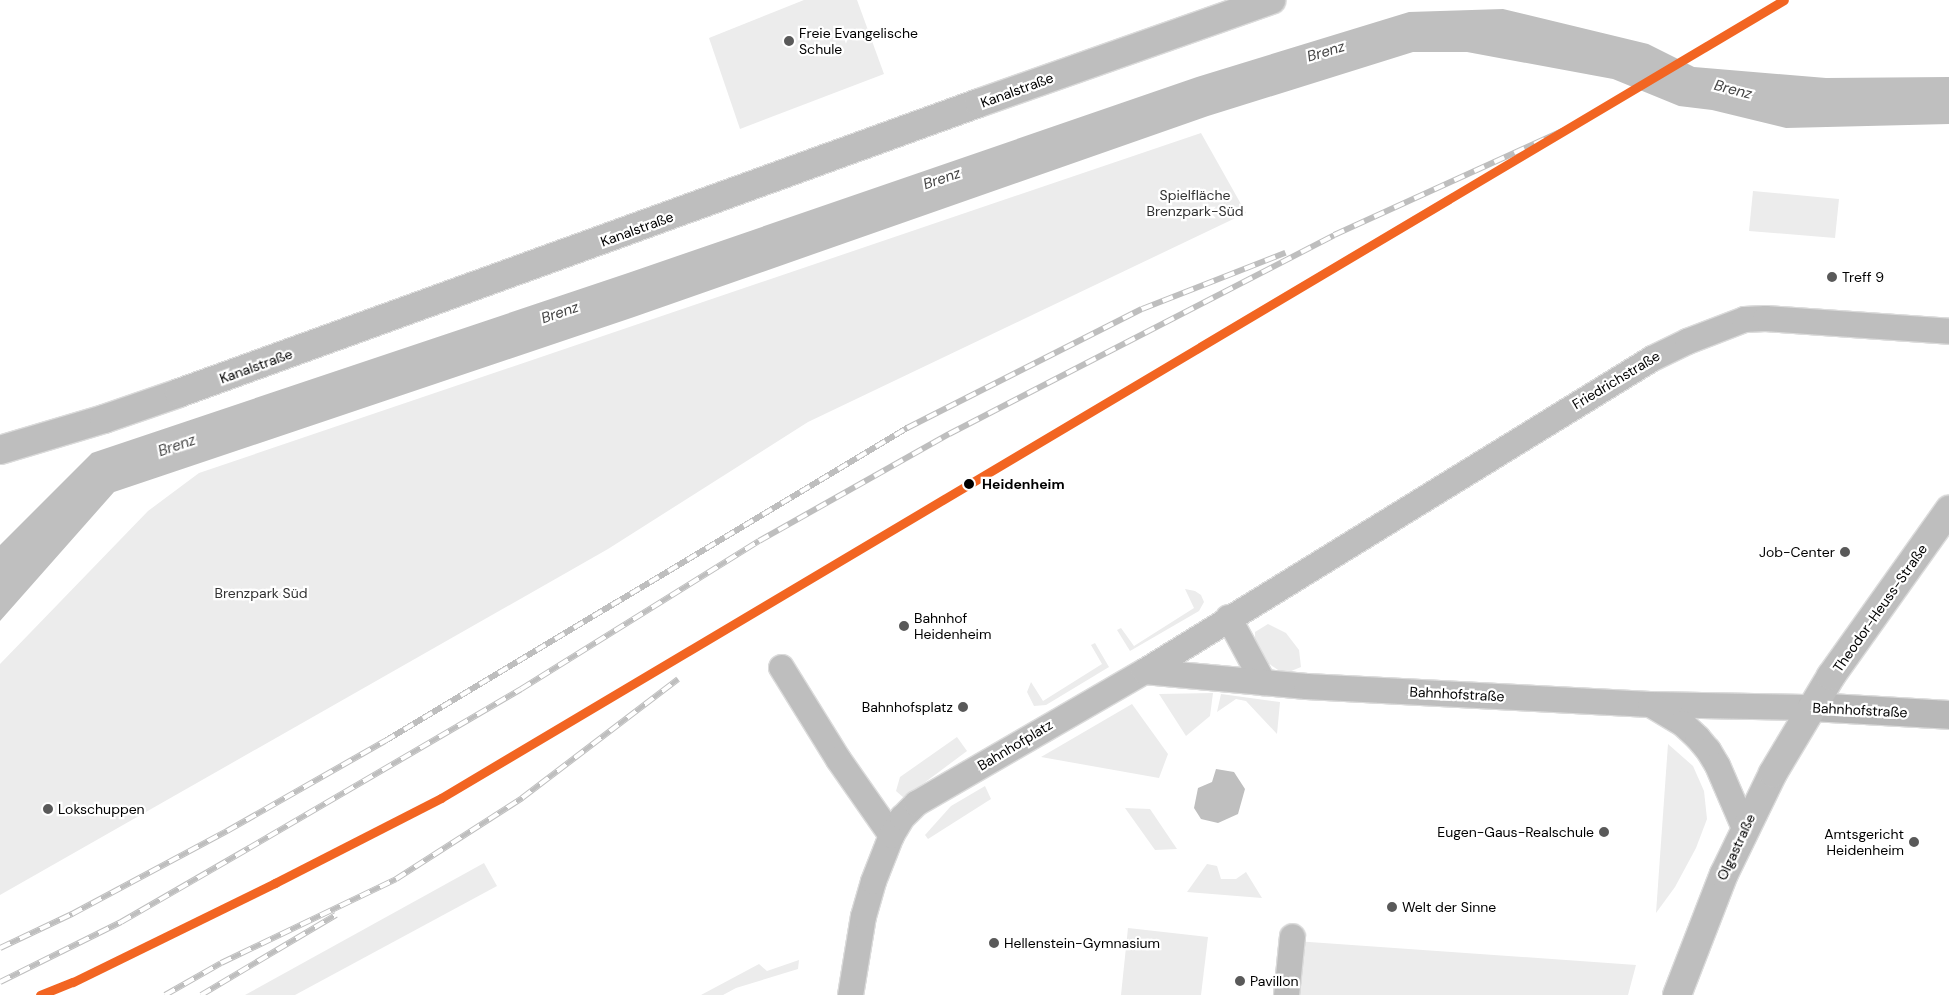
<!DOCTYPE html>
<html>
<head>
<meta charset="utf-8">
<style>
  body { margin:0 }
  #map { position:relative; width:1949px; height:995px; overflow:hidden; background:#fff; font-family:"DM Sans",sans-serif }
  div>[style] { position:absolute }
  .green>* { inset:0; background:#ececec }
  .water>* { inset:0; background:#bfbfbf }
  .roads { filter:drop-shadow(1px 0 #dbdbdb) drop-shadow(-1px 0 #dbdbdb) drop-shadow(0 1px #dbdbdb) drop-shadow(0 -1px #dbdbdb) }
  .minor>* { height:25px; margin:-12.5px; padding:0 12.5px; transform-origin:12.5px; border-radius:12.5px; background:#bebebe }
  .secondary>* { height:28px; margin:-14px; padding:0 14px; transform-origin:14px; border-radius:14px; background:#b8b8b8 }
  .primary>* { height:28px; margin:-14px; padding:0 14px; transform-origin:14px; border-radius:14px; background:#bebebe }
  .rail>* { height:5.5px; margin-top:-2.75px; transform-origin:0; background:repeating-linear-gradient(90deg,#fff 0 11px,#bebebe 0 22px); box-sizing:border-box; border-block:1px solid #bebebe }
  .rail-1>* { height:9px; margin:-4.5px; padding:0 4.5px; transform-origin:4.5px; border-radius:4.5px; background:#f26522 }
  .dots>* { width:14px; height:14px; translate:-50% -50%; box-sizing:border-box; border:2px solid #fff; border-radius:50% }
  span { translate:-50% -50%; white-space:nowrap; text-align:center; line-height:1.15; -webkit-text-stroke:4.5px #fff; paint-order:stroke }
  .poi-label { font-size:14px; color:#000 }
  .left { translate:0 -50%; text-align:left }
  .right { translate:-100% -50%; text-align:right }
  .street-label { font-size:14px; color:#000 }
  .park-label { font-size:14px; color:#333 }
  .stop-label { font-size:14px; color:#000; font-weight:700 }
  .water-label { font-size:15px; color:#444; font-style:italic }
</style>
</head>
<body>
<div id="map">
  <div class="green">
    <i style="clip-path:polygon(804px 0,857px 0,884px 74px,740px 129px,709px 38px)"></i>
    <i style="clip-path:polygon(1201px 133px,1246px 213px,808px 422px,608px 549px,0 895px,0 664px,148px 511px,199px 473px)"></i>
    <i style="clip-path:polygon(1753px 191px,1839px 199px,1835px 238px,1749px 231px)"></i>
    <i style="clip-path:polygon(1185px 589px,1195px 591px,1201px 595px,1204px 602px,1199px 611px,1130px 651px,1117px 630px,1121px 628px,1134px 646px,1194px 608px)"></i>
    <i style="clip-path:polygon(1268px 624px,1286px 633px,1299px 650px,1301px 667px,1284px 674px,1268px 663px,1255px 648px,1255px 632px)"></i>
    <i style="clip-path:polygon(1095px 643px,1109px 667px,1046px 705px,1034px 706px,1027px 692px,1031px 682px,1043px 701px,1102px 664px,1091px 645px)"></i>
    <i style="clip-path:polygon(1213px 693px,1210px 716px,1186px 736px,1159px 694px)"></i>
    <i style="clip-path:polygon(1221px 694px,1280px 702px,1277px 734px,1246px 701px,1236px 699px,1217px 712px)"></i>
    <i style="clip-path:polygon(1132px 704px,1168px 754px,1159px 778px,1041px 757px)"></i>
    <i style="clip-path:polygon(957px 737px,967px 751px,904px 798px,896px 791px,900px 777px)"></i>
    <i style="clip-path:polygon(1668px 744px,1693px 766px,1704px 791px,1707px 819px,1696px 848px,1675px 887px,1656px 913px)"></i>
    <i style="clip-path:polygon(985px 786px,991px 799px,928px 839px,925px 835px,951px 806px)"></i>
    <i style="clip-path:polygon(1125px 808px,1150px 809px,1177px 849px,1155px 850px)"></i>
    <i style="clip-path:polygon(484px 863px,497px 886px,295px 995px,245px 995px)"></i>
    <i style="clip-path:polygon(1207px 864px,1217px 866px,1221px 879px,1236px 879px,1246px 872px,1262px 898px,1187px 892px)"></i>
    <i style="clip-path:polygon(1128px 928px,1208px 937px,1201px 995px,1121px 995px)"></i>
    <i style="clip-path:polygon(1295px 941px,1636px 965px,1628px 995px,1290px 995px)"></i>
    <i style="clip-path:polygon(799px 960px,798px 969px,736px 988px,723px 995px,701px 995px,759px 964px,767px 971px)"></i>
  </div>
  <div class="water">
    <i style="clip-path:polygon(1503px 9px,1648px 44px,1694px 67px,1826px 78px,1949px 77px,1949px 124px,1786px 128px,1712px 110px,1679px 106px,1613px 79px,1467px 52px,1413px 52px,1208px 116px,634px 317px,114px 492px,0 621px,0 545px,92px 453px,628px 273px,1197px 77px,1409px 12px)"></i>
    <i style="clip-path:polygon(1216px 769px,1234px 772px,1245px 789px,1238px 814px,1218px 823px,1201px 819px,1194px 808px,1198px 788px,1212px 782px)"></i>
  </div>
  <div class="roads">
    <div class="minor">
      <i style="left:1228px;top:617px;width:74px;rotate:61.7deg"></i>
      <i style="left:781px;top:667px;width:108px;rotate:58.2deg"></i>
      <i style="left:838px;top:759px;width:93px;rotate:55.1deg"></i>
      <i style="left:1144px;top:671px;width:163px;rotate:5.3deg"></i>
      <i style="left:1306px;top:686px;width:344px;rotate:3deg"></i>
      <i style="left:1650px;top:704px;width:162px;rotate:1.1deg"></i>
      <i style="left:1650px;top:704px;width:37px;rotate:31deg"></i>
      <i style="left:1682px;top:723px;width:21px;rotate:43deg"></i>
      <i style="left:1697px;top:737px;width:17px;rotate:50deg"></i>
      <i style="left:1708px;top:750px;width:17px;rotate:59deg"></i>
      <i style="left:1717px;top:765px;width:71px;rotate:66.7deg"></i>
      <i style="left:850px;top:995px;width:80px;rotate:-80.7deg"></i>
      <i style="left:863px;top:916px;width:36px;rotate:-74deg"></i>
      <i style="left:873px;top:881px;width:49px;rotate:-68.6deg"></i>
      <i style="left:891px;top:835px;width:21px;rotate:-59deg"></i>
      <i style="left:902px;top:817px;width:20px;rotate:-45deg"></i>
      <i style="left:916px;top:803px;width:263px;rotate:-30.1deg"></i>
      <i style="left:1144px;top:671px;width:597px;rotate:-31.64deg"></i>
      <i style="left:1652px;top:358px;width:39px;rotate:-26deg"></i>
      <i style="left:1687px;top:341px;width:61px;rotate:-21.1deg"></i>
      <i style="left:1744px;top:319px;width:21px;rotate:-3deg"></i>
      <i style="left:1765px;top:318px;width:184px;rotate:4deg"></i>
      <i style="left:1286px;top:995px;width:59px;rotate:-84.2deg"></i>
    </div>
    <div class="secondary">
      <i style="left:1812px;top:707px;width:137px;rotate:3.3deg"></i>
    </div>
    <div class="primary">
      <i style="left:0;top:450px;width:109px;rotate:-16.6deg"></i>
      <i style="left:104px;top:419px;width:79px;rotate:-19.1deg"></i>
      <i style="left:179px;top:393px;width:851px;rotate:-19.93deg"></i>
      <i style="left:979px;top:103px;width:310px;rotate:-19.4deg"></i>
      <i style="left:1677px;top:995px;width:130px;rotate:-68.8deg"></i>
      <i style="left:1724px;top:874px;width:112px;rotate:-64.1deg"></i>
      <i style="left:1773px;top:773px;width:113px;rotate:-59.1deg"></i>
      <i style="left:1831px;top:676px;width:204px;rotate:-54.6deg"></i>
    </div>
  </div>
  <div class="rail">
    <i style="left:0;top:948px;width:80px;rotate:-25.3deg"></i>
    <i style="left:72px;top:914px;width:176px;rotate:-28.2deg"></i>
    <i style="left:227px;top:831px;width:182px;rotate:-29.7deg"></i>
    <i style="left:385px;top:741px;width:609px;rotate:-30.95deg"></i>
    <i style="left:907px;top:428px;width:263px;rotate:-26.9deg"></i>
    <i style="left:1142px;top:309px;width:154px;rotate:-21.4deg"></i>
    <i style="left:0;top:982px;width:135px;rotate:-26.4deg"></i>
    <i style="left:121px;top:922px;width:148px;rotate:-30deg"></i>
    <i style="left:249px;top:848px;width:315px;rotate:-30.3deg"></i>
    <i style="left:521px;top:689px;width:280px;rotate:-31.9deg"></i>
    <i style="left:759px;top:541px;width:218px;rotate:-29.4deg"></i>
    <i style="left:949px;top:434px;width:433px;rotate:-27.3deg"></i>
    <i style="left:1334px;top:235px;width:258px;rotate:-24.5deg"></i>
    <i style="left:165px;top:995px;width:64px;rotate:-29.7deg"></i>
    <i style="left:221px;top:963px;width:194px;rotate:-25.6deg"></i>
    <i style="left:396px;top:879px;width:150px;rotate:-32.7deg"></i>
    <i style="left:522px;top:798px;width:196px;rotate:-37.3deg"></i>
    <i style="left:201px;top:995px;width:157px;rotate:-30.7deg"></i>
  </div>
  <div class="rail-1">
    <i style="left:40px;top:995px;width:35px;rotate:-22deg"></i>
    <i style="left:73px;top:982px;width:225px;rotate:-26.1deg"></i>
    <i style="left:275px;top:883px;width:186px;rotate:-27.1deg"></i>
    <i style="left:441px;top:798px;width:1562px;rotate:-30.72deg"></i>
  </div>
  <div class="dots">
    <i style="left:789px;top:41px;background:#595959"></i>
    <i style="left:1832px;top:277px;background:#595959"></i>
    <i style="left:969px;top:484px;background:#000"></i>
    <i style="left:1845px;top:552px;background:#595959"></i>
    <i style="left:904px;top:626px;background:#595959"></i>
    <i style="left:963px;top:707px;background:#595959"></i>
    <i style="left:48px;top:809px;background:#595959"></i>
    <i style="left:1604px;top:832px;background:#595959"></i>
    <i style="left:1914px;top:842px;background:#595959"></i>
    <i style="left:1392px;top:907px;background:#595959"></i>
    <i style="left:994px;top:943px;background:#595959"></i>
    <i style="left:1240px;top:981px;background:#595959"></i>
  </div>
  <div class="poi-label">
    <span class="left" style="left:799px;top:41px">Freie Evangelische<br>Schule</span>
    <span class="left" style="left:1842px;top:277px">Treff 9</span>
    <span class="right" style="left:1835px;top:552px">Job-Center</span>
    <span class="left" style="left:914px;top:626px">Bahnhof<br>Heidenheim</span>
    <span class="right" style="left:953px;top:707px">Bahnhofsplatz</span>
    <span class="left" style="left:58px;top:809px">Lokschuppen</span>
    <span class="right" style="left:1594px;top:832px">Eugen-Gaus-Realschule</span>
    <span class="right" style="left:1904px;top:842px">Amtsgericht<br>Heidenheim</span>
    <span class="left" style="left:1402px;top:907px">Welt der Sinne</span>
    <span class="left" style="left:1004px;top:943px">Hellenstein-Gymnasium</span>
    <span class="left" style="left:1250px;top:981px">Pavillon</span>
  </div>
  <div class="street-label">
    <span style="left:1017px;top:90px;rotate:-20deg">Kanalstraße</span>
    <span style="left:637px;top:229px;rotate:-20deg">Kanalstraße</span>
    <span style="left:256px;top:366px;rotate:-20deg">Kanalstraße</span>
    <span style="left:1616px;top:380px;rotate:-31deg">Friedrichstraße</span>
    <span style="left:1880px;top:608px;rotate:-55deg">Theodor-Heuss-Straße</span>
    <span style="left:1457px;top:694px;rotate:3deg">Bahnhofstraße</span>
    <span style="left:1860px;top:710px;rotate:3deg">Bahnhofstraße</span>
    <span style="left:1015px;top:745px;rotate:-31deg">Bahnhofplatz</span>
    <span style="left:1736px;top:847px;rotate:-65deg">Olgastraße</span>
  </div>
  <div class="park-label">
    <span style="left:1195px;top:203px">Spielfläche<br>Brenzpark-Süd</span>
    <span style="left:261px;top:593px">Brenzpark Süd</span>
  </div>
  <div class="stop-label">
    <span class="left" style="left:982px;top:484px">Heidenheim</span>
  </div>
  <div class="water-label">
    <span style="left:1326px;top:52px;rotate:-17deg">Brenz</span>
    <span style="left:1733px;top:90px;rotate:14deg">Brenz</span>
    <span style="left:942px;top:179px;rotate:-19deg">Brenz</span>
    <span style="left:560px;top:313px;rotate:-19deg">Brenz</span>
    <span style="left:177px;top:446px;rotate:-19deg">Brenz</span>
  </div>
</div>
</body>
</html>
